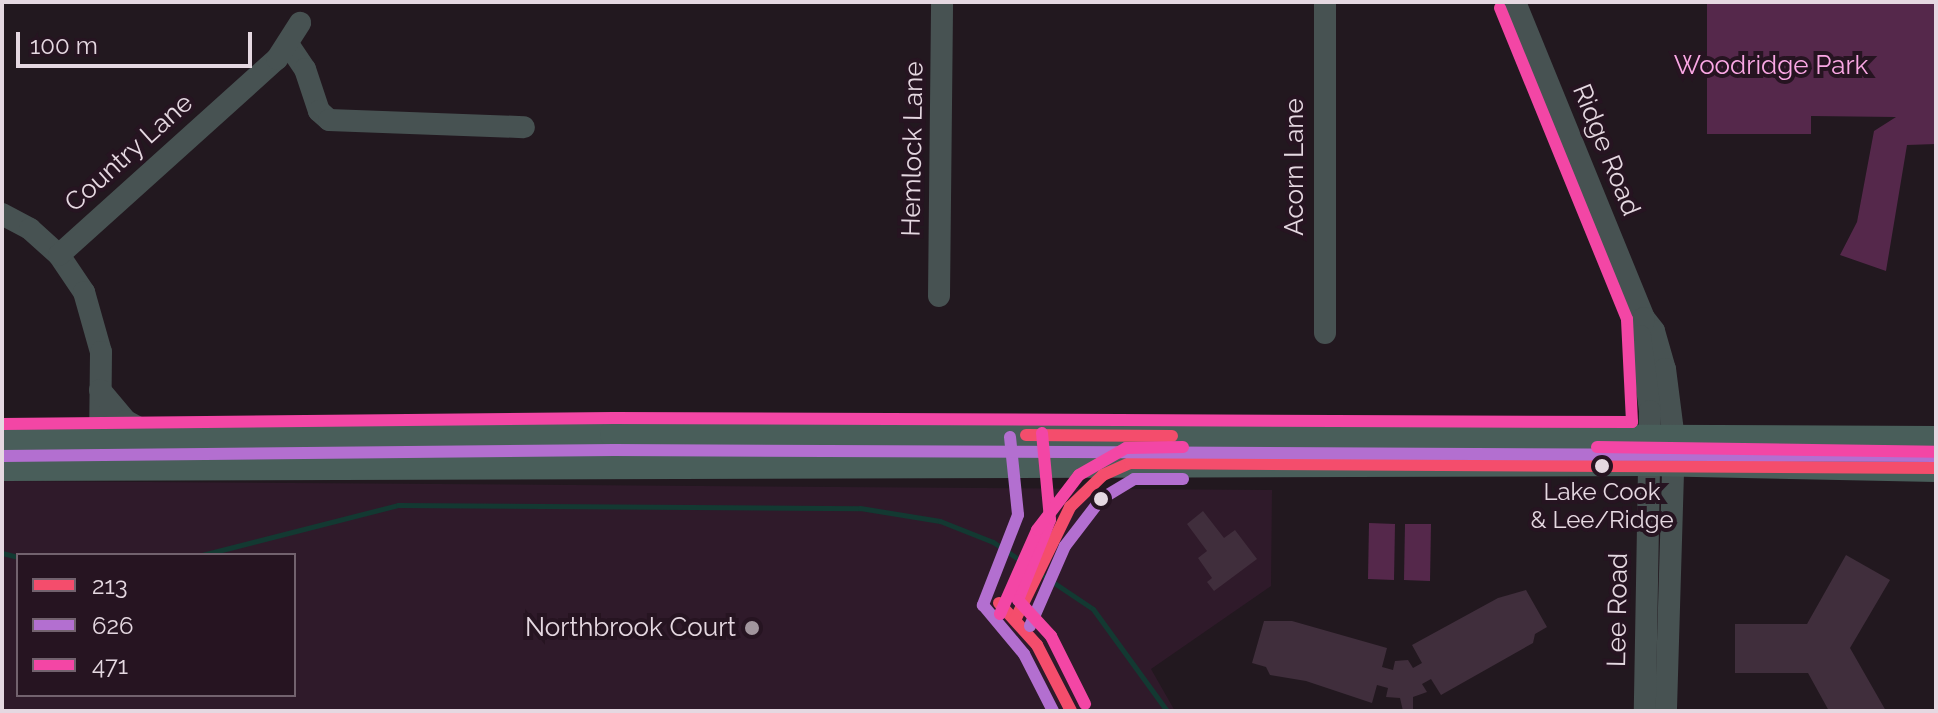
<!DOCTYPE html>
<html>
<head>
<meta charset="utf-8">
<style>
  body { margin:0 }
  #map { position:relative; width:1938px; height:713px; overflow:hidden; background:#22181f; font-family:Raleway,sans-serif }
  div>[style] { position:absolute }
  .built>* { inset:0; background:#2f1a2a }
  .green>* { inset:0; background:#55284b }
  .stream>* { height:5px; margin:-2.5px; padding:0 2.5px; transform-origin:2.5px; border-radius:2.5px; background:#133932 }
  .building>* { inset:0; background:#402e3c }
  .minor>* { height:22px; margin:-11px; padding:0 11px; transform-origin:11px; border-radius:11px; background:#475252 }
  .major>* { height:28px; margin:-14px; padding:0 14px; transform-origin:14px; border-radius:14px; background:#495e5a }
  .bus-1>* { height:12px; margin:-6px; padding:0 6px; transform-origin:6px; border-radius:6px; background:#f44d6c }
  .bus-2>* { height:12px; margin:-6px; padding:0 6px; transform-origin:6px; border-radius:6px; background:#b36fd0 }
  .bus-3>* { height:12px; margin:-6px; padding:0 6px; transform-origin:6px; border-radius:6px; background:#f346a5 }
  .dots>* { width:22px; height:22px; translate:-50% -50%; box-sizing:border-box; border:4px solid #261421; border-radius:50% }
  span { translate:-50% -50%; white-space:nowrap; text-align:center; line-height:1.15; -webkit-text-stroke:8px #261421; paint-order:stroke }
  .bus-label { font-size:24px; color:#e5d8e1 }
  .park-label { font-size:26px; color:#faa7e4 }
  .street-label { font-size:26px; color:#e5d8e1 }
  .poi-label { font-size:26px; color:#e5d8e1 }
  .right { translate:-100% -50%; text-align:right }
  .frame { position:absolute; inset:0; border:4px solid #e5d8e1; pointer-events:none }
  .legend { position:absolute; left:16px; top:553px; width:280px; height:144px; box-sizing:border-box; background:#261421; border:2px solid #72626e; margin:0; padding:10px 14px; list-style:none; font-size:24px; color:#e5d8e1 }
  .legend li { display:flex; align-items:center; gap:16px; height:40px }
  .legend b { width:40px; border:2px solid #72626e }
  .scale { position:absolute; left:16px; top:32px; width:236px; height:36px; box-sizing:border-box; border:4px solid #e5d8e1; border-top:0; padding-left:10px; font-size:24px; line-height:28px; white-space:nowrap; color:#e5d8e1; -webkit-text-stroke:6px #261421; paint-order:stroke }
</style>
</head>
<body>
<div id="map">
  <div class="built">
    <i style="clip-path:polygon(evenodd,2px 481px,1272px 490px,1271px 586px,1151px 669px,1175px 711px,2px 711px,2px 481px,18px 555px,294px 555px,294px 695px,18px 695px,18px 555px)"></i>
  </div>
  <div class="green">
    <i style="clip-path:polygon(1707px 2px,1936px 2px,1936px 144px,1907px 145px,1886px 271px,1840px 255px,1857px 222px,1874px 131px,1896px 117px,1811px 116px,1811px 134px,1707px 134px)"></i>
    <i style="clip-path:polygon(1369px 523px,1395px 524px,1394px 580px,1368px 579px)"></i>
    <i style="clip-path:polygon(1405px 524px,1431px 524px,1430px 581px,1404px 580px)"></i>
  </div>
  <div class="stream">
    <i style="left:2px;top:553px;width:16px;rotate:14deg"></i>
    <i style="left:202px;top:555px;width:202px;rotate:-14.3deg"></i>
    <i style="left:398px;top:505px;width:462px;rotate:0.4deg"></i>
    <i style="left:860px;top:508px;width:81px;rotate:9.2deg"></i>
    <i style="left:940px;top:521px;width:57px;rotate:21.6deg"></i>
    <i style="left:993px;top:542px;width:120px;rotate:33.8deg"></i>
    <i style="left:1093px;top:609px;width:126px;rotate:54deg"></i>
  </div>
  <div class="building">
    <i style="clip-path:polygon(1203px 511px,1224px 538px,1235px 530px,1257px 559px,1214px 591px,1207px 582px,1212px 578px,1198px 558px,1207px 551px,1187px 524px)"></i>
    <i style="clip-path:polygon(1846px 555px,1890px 580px,1850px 648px,1886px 711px,1829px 711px,1808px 673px,1735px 673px,1735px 624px,1807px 624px)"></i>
    <i style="clip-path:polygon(1526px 590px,1547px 627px,1535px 634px,1533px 643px,1441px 695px,1431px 679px,1422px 684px,1427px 692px,1413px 697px,1413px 711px,1403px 711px,1400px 698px,1386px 697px,1388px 688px,1377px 685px,1372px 703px,1306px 681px,1270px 675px,1266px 667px,1252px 663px,1264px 621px,1292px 621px,1387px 648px,1382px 667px,1393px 670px,1395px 661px,1408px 660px,1413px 668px,1422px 663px,1412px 645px,1498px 598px)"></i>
  </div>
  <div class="minor">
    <i style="left:1325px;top:2px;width:331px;rotate:90deg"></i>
    <i style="left:1515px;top:2px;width:341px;rotate:67.8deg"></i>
    <i style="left:1644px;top:318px;width:16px;rotate:52deg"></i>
    <i style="left:1654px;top:331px;width:40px;rotate:74deg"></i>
    <i style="left:1665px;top:369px;width:71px;rotate:82.7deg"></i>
    <i style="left:1674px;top:439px;width:272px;rotate:91.7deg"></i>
    <i style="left:288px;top:44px;width:30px;rotate:56deg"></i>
    <i style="left:305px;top:69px;width:44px;rotate:71.6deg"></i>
    <i style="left:319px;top:111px;width:13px;rotate:42deg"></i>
    <i style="left:329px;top:120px;width:195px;rotate:2.1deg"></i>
    <i style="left:2px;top:214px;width:32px;rotate:28deg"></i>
    <i style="left:30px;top:229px;width:39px;rotate:42deg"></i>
    <i style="left:59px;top:255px;width:45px;rotate:56deg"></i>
    <i style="left:84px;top:292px;width:62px;rotate:74.2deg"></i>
    <i style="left:101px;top:352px;width:102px;rotate:90.6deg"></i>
    <i style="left:59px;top:255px;width:293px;rotate:-42deg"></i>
    <i style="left:277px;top:59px;width:43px;rotate:-57.4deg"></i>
    <i style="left:939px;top:296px;width:294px;rotate:-89.4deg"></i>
    <i style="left:1644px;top:318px;width:18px;rotate:103deg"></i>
    <i style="left:1640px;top:336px;width:76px;rotate:82.4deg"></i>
    <i style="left:1650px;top:411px;width:300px;rotate:91deg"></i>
    <i style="left:100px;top:390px;width:40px;rotate:50deg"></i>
    <i style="left:126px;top:421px;width:34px;rotate:28deg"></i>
  </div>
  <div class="major">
    <i style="left:2px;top:440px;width:612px;rotate:-0.56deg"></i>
    <i style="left:614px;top:434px;width:1322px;rotate:0.26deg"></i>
    <i style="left:2px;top:467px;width:1646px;rotate:-0.17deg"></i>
    <i style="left:1648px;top:462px;width:288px;rotate:1.2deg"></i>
  </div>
  <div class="bus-1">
    <i style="left:1026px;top:435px;width:146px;rotate:0.4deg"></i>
    <i style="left:999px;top:603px;width:57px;rotate:47.9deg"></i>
    <i style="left:1037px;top:645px;width:74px;rotate:62.7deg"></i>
    <i style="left:1015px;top:620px;width:126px;rotate:-64deg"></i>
    <i style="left:1070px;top:507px;width:46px;rotate:-44.1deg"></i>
    <i style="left:1103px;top:475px;width:30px;rotate:-24deg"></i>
    <i style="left:1130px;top:463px;width:806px;rotate:0.36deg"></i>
  </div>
  <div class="bus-2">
    <i style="left:1010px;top:437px;width:78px;rotate:84.1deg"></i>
    <i style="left:1018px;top:515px;width:97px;rotate:111.3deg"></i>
    <i style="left:983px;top:605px;width:64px;rotate:50.1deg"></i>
    <i style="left:1024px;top:654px;width:64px;rotate:63deg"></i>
    <i style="left:2px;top:456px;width:612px;rotate:-0.56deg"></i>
    <i style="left:614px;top:450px;width:1322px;rotate:0.26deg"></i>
    <i style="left:1030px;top:626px;width:87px;rotate:-66.4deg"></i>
    <i style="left:1065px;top:546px;width:59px;rotate:-52.5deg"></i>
    <i style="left:1101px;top:499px;width:39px;rotate:-31deg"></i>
    <i style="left:1134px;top:479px;width:49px"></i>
  </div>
  <div class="bus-3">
    <i style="left:2px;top:424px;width:612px;rotate:-0.56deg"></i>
    <i style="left:614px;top:418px;width:1018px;rotate:0.23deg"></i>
    <i style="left:1632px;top:422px;width:103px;rotate:-92.8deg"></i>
    <i style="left:1627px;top:319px;width:336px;rotate:-112.2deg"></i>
    <i style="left:1042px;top:433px;width:87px;rotate:84.7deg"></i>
    <i style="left:1050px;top:520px;width:86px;rotate:111.8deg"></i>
    <i style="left:1018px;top:600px;width:49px;rotate:47.5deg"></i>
    <i style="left:1051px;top:636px;width:76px;rotate:63.4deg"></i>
    <i style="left:1597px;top:447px;width:339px;rotate:0.8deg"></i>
    <i style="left:1000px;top:614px;width:92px;rotate:-66.2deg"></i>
    <i style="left:1037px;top:530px;width:69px;rotate:-52.6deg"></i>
    <i style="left:1079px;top:475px;width:54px;rotate:-29.9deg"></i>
    <i style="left:1126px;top:448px;width:57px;rotate:-1deg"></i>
  </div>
  <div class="dots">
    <i style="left:1602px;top:466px;background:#e5d8e1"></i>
    <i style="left:1101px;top:499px;background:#e5d8e1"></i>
    <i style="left:752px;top:628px;background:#a1959d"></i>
  </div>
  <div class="bus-label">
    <span style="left:1602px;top:506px">Lake Cook<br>&amp; Lee/Ridge</span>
  </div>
  <div class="park-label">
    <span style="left:1771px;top:66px">Woodridge Park</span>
  </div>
  <div class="street-label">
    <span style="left:913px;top:149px;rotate:-89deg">Hemlock Lane</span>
    <span style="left:1606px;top:150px;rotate:68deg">Ridge Road</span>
    <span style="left:129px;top:153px;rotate:-42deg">Country Lane</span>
    <span style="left:1295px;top:167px;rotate:-90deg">Acorn Lane</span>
    <span style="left:1618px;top:610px;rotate:-89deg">Lee Road</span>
  </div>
  <div class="poi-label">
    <span class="right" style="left:736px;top:628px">Northbrook Court</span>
  </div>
  <div class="frame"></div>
  <ul class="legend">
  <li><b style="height:10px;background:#f44d6c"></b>213</li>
  <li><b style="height:10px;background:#b36fd0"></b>626</li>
  <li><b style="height:10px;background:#f346a5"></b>471</li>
  </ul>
  <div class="scale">100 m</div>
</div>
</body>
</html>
